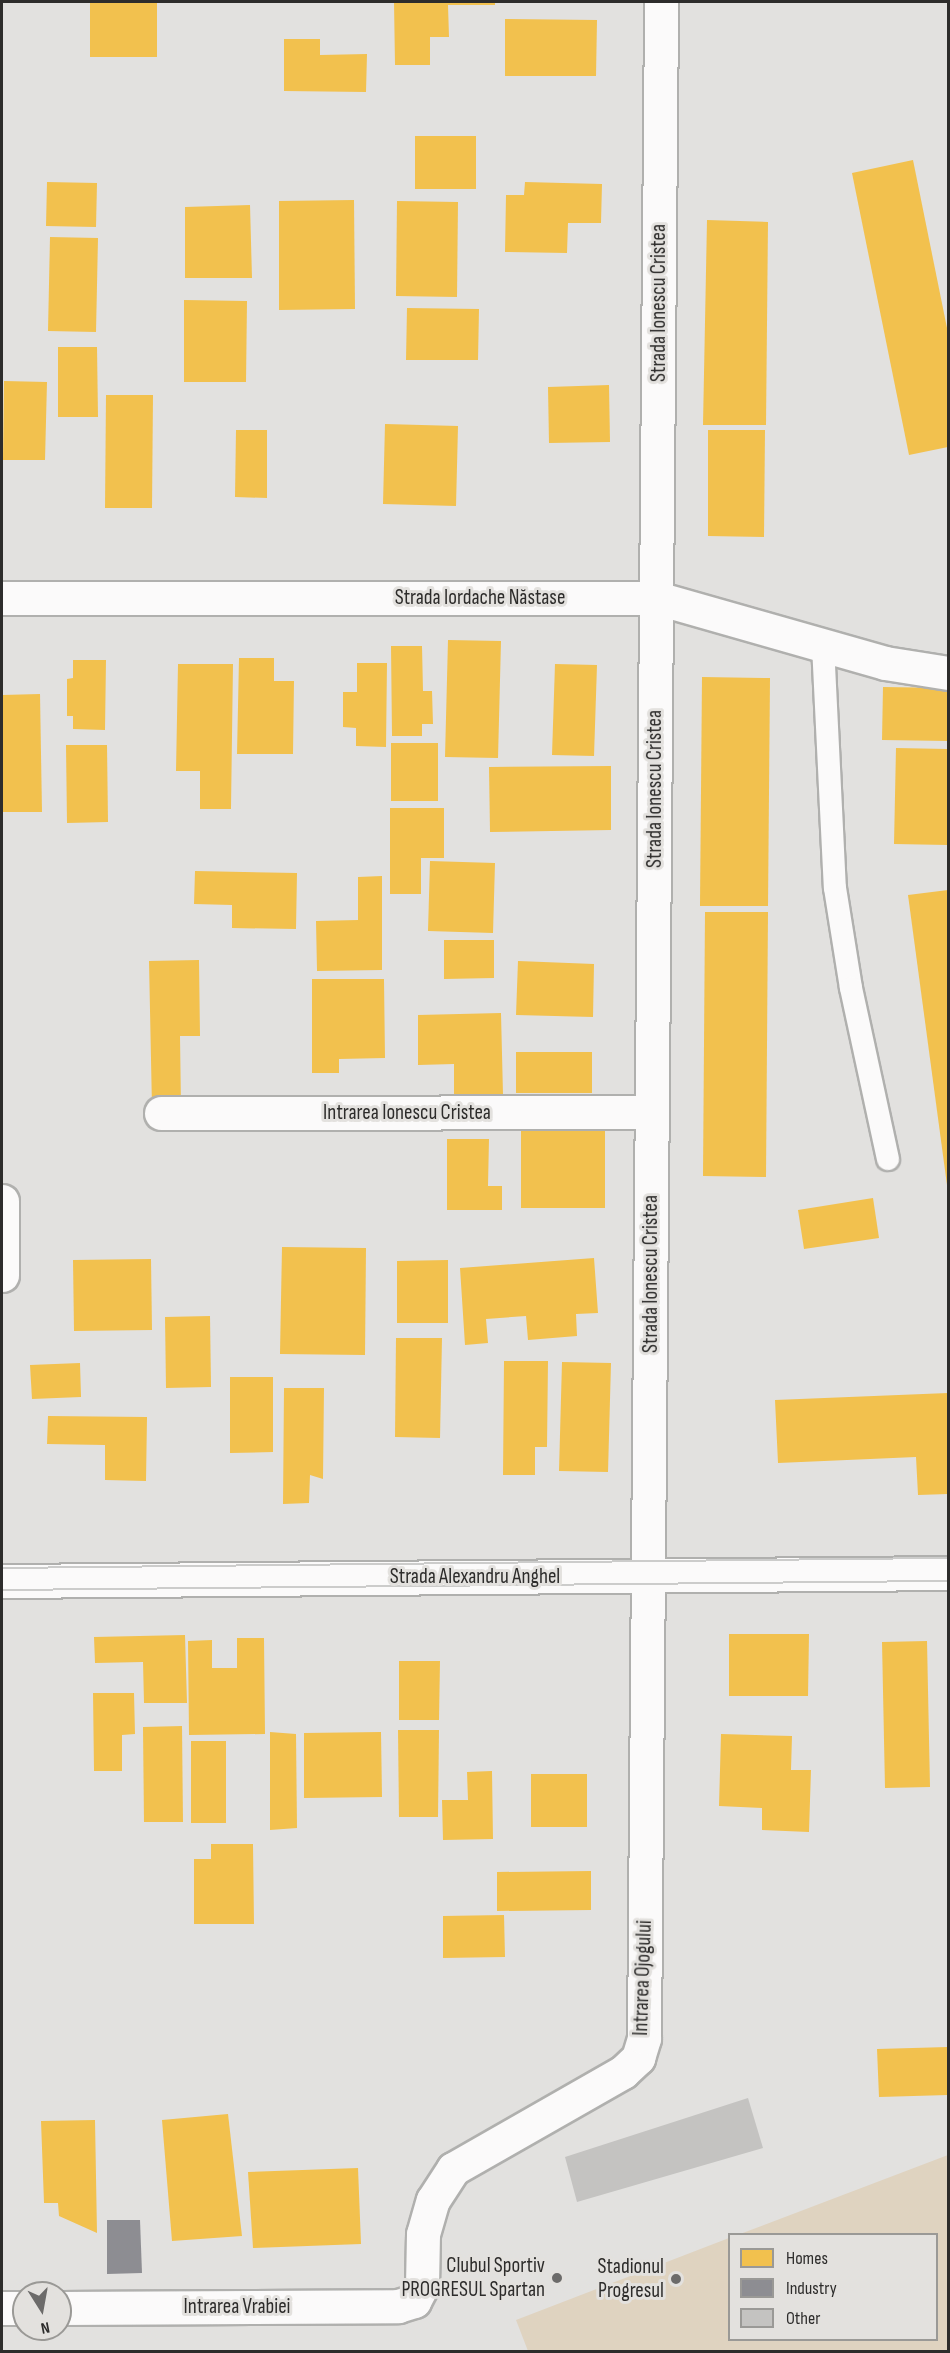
<!DOCTYPE html>
<html>
<head>
<meta charset="utf-8">
<style>
  body { margin:0 }
  #map { position:relative; width:950px; height:2353px; overflow:hidden; background:#e2e1df; font-family:"Sofia Sans Condensed",sans-serif }
  div>[style] { position:absolute }
  .green>* { inset:0; background:#dfd3c0 }
  .homes>* { inset:0; background:#f2c14e }
  .industry>* { inset:0; background:#8d8d92 }
  .building>* { inset:0; background:#c4c3c1 }
  .roads { filter:drop-shadow(2px 0 #b0b0ae) drop-shadow(-2px 0 #b0b0ae) drop-shadow(0 2px #b0b0ae) drop-shadow(0 -2px #b0b0ae) }
  .service>* { height:22px; margin:-11px; padding:0 11px; transform-origin:11px; border-radius:11px; background:#fbfafa }
  .minor>* { height:33px; margin:-16.5px; padding:0 16.5px; transform-origin:16.5px; border-radius:16.5px; background:#fbfafa }
  .secondary>* { height:33px; margin:-16.5px; padding:0 16.5px; transform-origin:16.5px; border-radius:16.5px; background:#fbfafa }
  .tram>* { height:1.5px; margin:-0.75px; padding:0 0.75px; transform-origin:0.75px; border-radius:0.75px; background:#cccccb }
  .dots>* { width:16px; height:16px; translate:-50% -50%; box-sizing:border-box; border:3px solid #e3e1de; border-radius:50% }
  span { translate:-50% -50%; white-space:nowrap; text-align:center; line-height:1.15; -webkit-text-stroke:6px #e3e1de; paint-order:stroke }
  .street-label { font-size:21px; color:#2d2c2b }
  .poi-label { font-size:21px; color:#2d2c2b }
  .right { translate:-100% -50%; text-align:right }
  .frame { position:absolute; inset:0; border:3px solid #2d2c2b; pointer-events:none }
  .legend { position:absolute; left:728px; top:2233px; width:210px; height:108px; box-sizing:border-box; background:#e3e1de; border:2px solid #9a9996; margin:0; padding:8px 10px; list-style:none; font-size:18px; color:#2d2c2b }
  .legend li { display:flex; align-items:center; gap:12px; height:30px }
  .legend b { width:30px; border:2px solid #9a9996 }
  .north { position:absolute; left:12px; top:2281px; width:60px; height:60px; box-sizing:border-box; background:#e3e1de; border:2px solid #9a9996; border-radius:50%; rotate:169deg; font-size:16px; font-weight:700; line-height:24px; text-align:center; color:#2d2c2b }
  .north::after { content:''; display:block; margin:auto; width:21px; height:27px; background:#6c6b6a; clip-path:polygon(50% 0,100% 100%,50% 72%,0 100%) }
</style>
</head>
<body>
<div id="map">
  <div class="green">
    <i style="clip-path:polygon(948px 2155px,948px 2351px,528px 2351px,516px 2320px,729px 2238px,730px 2340px,936px 2340px,936px 2234px,740px 2234px)"></i>
  </div>
  <div class="homes">
    <i style="clip-path:polygon(90px 2px,157px 2px,157px 57px,90px 57px)"></i>
    <i style="clip-path:polygon(394px 2px,495px 2px,495px 5px,448px 5px,449px 37px,430px 37px,430px 65px,395px 65px)"></i>
    <i style="clip-path:polygon(505px 19px,597px 20px,596px 76px,505px 76px)"></i>
    <i style="clip-path:polygon(284px 39px,320px 39px,320px 55px,367px 54px,366px 92px,284px 91px)"></i>
    <i style="clip-path:polygon(415px 136px,476px 136px,476px 189px,415px 189px)"></i>
    <i style="clip-path:polygon(913px 160px,948px 333px,948px 447px,909px 455px,852px 173px)"></i>
    <i style="clip-path:polygon(47px 182px,97px 183px,96px 227px,46px 226px)"></i>
    <i style="clip-path:polygon(525px 182px,602px 184px,601px 223px,568px 223px,567px 253px,505px 252px,506px 195px,524px 195px)"></i>
    <i style="clip-path:polygon(354px 200px,355px 309px,279px 310px,279px 201px)"></i>
    <i style="clip-path:polygon(397px 201px,458px 202px,457px 297px,396px 296px)"></i>
    <i style="clip-path:polygon(250px 205px,252px 278px,185px 278px,185px 207px)"></i>
    <i style="clip-path:polygon(707px 220px,768px 222px,766px 425px,703px 425px)"></i>
    <i style="clip-path:polygon(50px 237px,98px 238px,96px 332px,48px 331px)"></i>
    <i style="clip-path:polygon(184px 300px,247px 301px,246px 382px,184px 382px)"></i>
    <i style="clip-path:polygon(407px 308px,479px 309px,478px 360px,406px 360px)"></i>
    <i style="clip-path:polygon(58px 347px,97px 347px,98px 417px,58px 417px)"></i>
    <i style="clip-path:polygon(4px 381px,47px 382px,45px 460px,3px 460px)"></i>
    <i style="clip-path:polygon(609px 385px,610px 442px,549px 443px,548px 387px)"></i>
    <i style="clip-path:polygon(106px 395px,153px 395px,152px 508px,105px 508px)"></i>
    <i style="clip-path:polygon(385px 424px,458px 426px,456px 506px,383px 504px)"></i>
    <i style="clip-path:polygon(236px 430px,267px 430px,267px 498px,235px 497px)"></i>
    <i style="clip-path:polygon(708px 430px,765px 430px,764px 537px,708px 536px)"></i>
    <i style="clip-path:polygon(448px 640px,501px 641px,498px 758px,445px 757px)"></i>
    <i style="clip-path:polygon(391px 646px,422px 646px,423px 691px,432px 691px,433px 724px,422px 724px,422px 736px,392px 736px)"></i>
    <i style="clip-path:polygon(239px 658px,274px 658px,274px 681px,294px 681px,293px 754px,237px 754px)"></i>
    <i style="clip-path:polygon(73px 660px,106px 660px,105px 730px,73px 729px,73px 716px,67px 716px,67px 679px,73px 678px)"></i>
    <i style="clip-path:polygon(357px 663px,387px 663px,386px 747px,356px 746px,356px 728px,343px 727px,343px 692px,357px 692px)"></i>
    <i style="clip-path:polygon(178px 664px,233px 664px,231px 809px,200px 809px,200px 771px,176px 771px)"></i>
    <i style="clip-path:polygon(555px 664px,597px 665px,594px 756px,552px 755px)"></i>
    <i style="clip-path:polygon(702px 677px,770px 678px,768px 906px,700px 906px)"></i>
    <i style="clip-path:polygon(883px 687px,948px 688px,948px 741px,882px 740px)"></i>
    <i style="clip-path:polygon(40px 694px,42px 812px,2px 812px,2px 695px)"></i>
    <i style="clip-path:polygon(391px 743px,438px 743px,438px 801px,391px 801px)"></i>
    <i style="clip-path:polygon(66px 745px,107px 745px,108px 822px,67px 823px)"></i>
    <i style="clip-path:polygon(896px 748px,948px 749px,948px 845px,894px 844px)"></i>
    <i style="clip-path:polygon(611px 766px,611px 830px,490px 832px,489px 767px)"></i>
    <i style="clip-path:polygon(390px 808px,444px 808px,444px 858px,421px 858px,421px 894px,390px 894px)"></i>
    <i style="clip-path:polygon(430px 861px,495px 863px,493px 933px,428px 931px)"></i>
    <i style="clip-path:polygon(195px 871px,297px 873px,296px 929px,232px 928px,232px 905px,194px 904px)"></i>
    <i style="clip-path:polygon(382px 876px,382px 970px,317px 971px,316px 921px,358px 920px,358px 877px)"></i>
    <i style="clip-path:polygon(948px 890px,948px 1185px,947px 1185px,908px 895px)"></i>
    <i style="clip-path:polygon(705px 912px,768px 912px,766px 1177px,703px 1176px)"></i>
    <i style="clip-path:polygon(444px 940px,494px 940px,494px 978px,444px 979px)"></i>
    <i style="clip-path:polygon(199px 960px,200px 1036px,180px 1036px,181px 1107px,152px 1108px,149px 961px)"></i>
    <i style="clip-path:polygon(518px 961px,594px 964px,593px 1017px,516px 1015px)"></i>
    <i style="clip-path:polygon(312px 979px,384px 979px,385px 1058px,339px 1059px,339px 1073px,312px 1073px)"></i>
    <i style="clip-path:polygon(501px 1013px,503px 1094px,454px 1095px,454px 1064px,418px 1065px,418px 1015px)"></i>
    <i style="clip-path:polygon(516px 1052px,592px 1052px,592px 1093px,516px 1093px)"></i>
    <i style="clip-path:polygon(521px 1130px,605px 1130px,605px 1208px,521px 1208px)"></i>
    <i style="clip-path:polygon(447px 1139px,489px 1139px,488px 1186px,502px 1186px,502px 1210px,447px 1210px)"></i>
    <i style="clip-path:polygon(873px 1198px,879px 1238px,804px 1249px,798px 1210px)"></i>
    <i style="clip-path:polygon(282px 1247px,366px 1248px,365px 1355px,280px 1354px)"></i>
    <i style="clip-path:polygon(594px 1258px,598px 1313px,576px 1314px,577px 1336px,528px 1340px,526px 1316px,486px 1319px,488px 1343px,465px 1345px,460px 1268px)"></i>
    <i style="clip-path:polygon(151px 1259px,152px 1330px,74px 1331px,73px 1260px)"></i>
    <i style="clip-path:polygon(448px 1260px,448px 1323px,397px 1323px,397px 1261px)"></i>
    <i style="clip-path:polygon(210px 1316px,211px 1387px,166px 1388px,165px 1317px)"></i>
    <i style="clip-path:polygon(396px 1338px,442px 1338px,440px 1438px,395px 1437px)"></i>
    <i style="clip-path:polygon(504px 1361px,548px 1361px,547px 1447px,535px 1447px,535px 1475px,503px 1475px)"></i>
    <i style="clip-path:polygon(562px 1362px,611px 1363px,608px 1472px,559px 1471px)"></i>
    <i style="clip-path:polygon(80px 1363px,81px 1397px,32px 1399px,30px 1365px)"></i>
    <i style="clip-path:polygon(230px 1377px,273px 1377px,273px 1452px,230px 1453px)"></i>
    <i style="clip-path:polygon(284px 1388px,324px 1388px,323px 1479px,310px 1475px,309px 1503px,283px 1504px)"></i>
    <i style="clip-path:polygon(948px 1393px,948px 1494px,918px 1495px,916px 1457px,778px 1463px,775px 1400px)"></i>
    <i style="clip-path:polygon(48px 1416px,147px 1417px,146px 1481px,105px 1480px,105px 1445px,47px 1444px)"></i>
    <i style="clip-path:polygon(729px 1634px,809px 1634px,808px 1696px,729px 1696px)"></i>
    <i style="clip-path:polygon(185px 1635px,187px 1703px,144px 1703px,143px 1662px,95px 1663px,94px 1637px)"></i>
    <i style="clip-path:polygon(237px 1638px,264px 1638px,265px 1734px,189px 1735px,188px 1641px,212px 1640px,212px 1668px,237px 1668px)"></i>
    <i style="clip-path:polygon(927px 1641px,930px 1787px,885px 1788px,882px 1642px)"></i>
    <i style="clip-path:polygon(399px 1661px,440px 1661px,439px 1720px,399px 1720px)"></i>
    <i style="clip-path:polygon(93px 1693px,134px 1693px,135px 1734px,122px 1735px,122px 1771px,94px 1771px)"></i>
    <i style="clip-path:polygon(182px 1726px,183px 1822px,144px 1822px,143px 1727px)"></i>
    <i style="clip-path:polygon(398px 1730px,439px 1730px,438px 1817px,399px 1817px)"></i>
    <i style="clip-path:polygon(270px 1732px,296px 1734px,297px 1828px,270px 1830px)"></i>
    <i style="clip-path:polygon(381px 1732px,382px 1797px,304px 1798px,304px 1733px)"></i>
    <i style="clip-path:polygon(721px 1734px,792px 1736px,791px 1770px,811px 1770px,809px 1832px,762px 1830px,762px 1808px,719px 1806px)"></i>
    <i style="clip-path:polygon(191px 1741px,226px 1741px,226px 1823px,191px 1823px)"></i>
    <i style="clip-path:polygon(492px 1771px,493px 1839px,443px 1840px,442px 1800px,468px 1800px,467px 1772px)"></i>
    <i style="clip-path:polygon(531px 1774px,587px 1774px,587px 1827px,531px 1827px)"></i>
    <i style="clip-path:polygon(211px 1844px,253px 1844px,254px 1924px,194px 1924px,194px 1859px,211px 1859px)"></i>
    <i style="clip-path:polygon(591px 1871px,591px 1910px,497px 1911px,497px 1872px)"></i>
    <i style="clip-path:polygon(504px 1915px,505px 1957px,443px 1958px,443px 1916px)"></i>
    <i style="clip-path:polygon(948px 2047px,948px 2095px,879px 2097px,877px 2049px)"></i>
    <i style="clip-path:polygon(228px 2114px,242px 2236px,172px 2241px,162px 2120px)"></i>
    <i style="clip-path:polygon(95px 2120px,97px 2233px,59px 2216px,58px 2203px,44px 2203px,41px 2121px)"></i>
    <i style="clip-path:polygon(358px 2168px,361px 2244px,253px 2248px,248px 2172px)"></i>
  </div>
  <div class="industry">
    <i style="clip-path:polygon(107px 2220px,140px 2220px,142px 2273px,107px 2274px)"></i>
  </div>
  <div class="building">
    <i style="clip-path:polygon(748px 2098px,763px 2148px,577px 2202px,565px 2157px)"></i>
  </div>
  <div class="roads">
    <div class="service">
      <i style="left:823px;top:645px;width:243px;rotate:87.2deg"></i>
      <i style="left:835px;top:888px;width:101px;rotate:80.9deg"></i>
      <i style="left:851px;top:988px;width:175px;rotate:77.8deg"></i>
    </div>
    <div class="minor">
      <i style="left:2px;top:598px;width:655px"></i>
      <i style="left:657px;top:598px;width:237px;rotate:15.9deg"></i>
      <i style="left:885px;top:663px;width:64px;rotate:9deg"></i>
      <i style="left:161px;top:1113px;width:491px;rotate:-0.1deg"></i>
      <i style="left:2px;top:1275px;width:74px;rotate:-90deg"></i>
      <i style="left:2px;top:2308px;width:22px"></i>
      <i style="left:60px;top:2308px;width:338px;rotate:-0.3deg"></i>
      <i style="left:398px;top:2306px;width:17px;rotate:-17deg"></i>
      <i style="left:414px;top:2301px;width:17px;rotate:-62deg"></i>
      <i style="left:422px;top:2286px;width:52px;rotate:-88.9deg"></i>
      <i style="left:423px;top:2234px;width:35px;rotate:-74deg"></i>
      <i style="left:433px;top:2200px;width:37px;rotate:-57deg"></i>
      <i style="left:453px;top:2169px;width:196px;rotate:-29.7deg"></i>
      <i style="left:623px;top:2072px;width:21px;rotate:-43deg"></i>
      <i style="left:638px;top:2058px;width:21px;rotate:-73deg"></i>
      <i style="left:644px;top:2038px;width:2036px;rotate:-89.52deg"></i>
    </div>
    <div class="secondary">
      <i style="left:2px;top:1581px;width:946px;rotate:-0.48deg"></i>
    </div>
  </div>
  <div class="tram">
    <i style="left:2px;top:1568px;width:946px;rotate:-0.61deg"></i>
    <i style="left:2px;top:1590px;width:946px;rotate:-0.55deg"></i>
  </div>
  <div class="dots">
    <i style="left:557px;top:2278px;background:#6c6b6a"></i>
    <i style="left:676px;top:2279px;background:#6c6b6a"></i>
  </div>
  <div class="street-label">
    <span style="left:659px;top:303px;rotate:-90deg">Strada Ionescu Cristea</span>
    <span style="left:480px;top:598px">Strada Iordache Năstase</span>
    <span style="left:655px;top:789px;rotate:-90deg">Strada Ionescu Cristea</span>
    <span style="left:407px;top:1113px">Intrarea Ionescu Cristea</span>
    <span style="left:651px;top:1274px;rotate:-90deg">Strada Ionescu Cristea</span>
    <span style="left:475px;top:1577px">Strada Alexandru Anghel</span>
    <span style="left:643px;top:1978px;rotate:-88deg">Intrarea Ojogului</span>
    <span style="left:237px;top:2307px">Intrarea Vrabiei</span>
  </div>
  <div class="poi-label">
    <span class="right" style="left:545px;top:2278px">Clubul Sportiv<br>PROGRESUL Spartan</span>
    <span class="right" style="left:664px;top:2279px">Stadionul<br>Progresul</span>
  </div>
  <div class="frame"></div>
  <ul class="legend">
  <li><b style="height:16px;background:#f2c14e"></b>Homes</li>
  <li><b style="height:16px;background:#8d8d92"></b>Industry</li>
  <li><b style="height:16px;background:#c4c3c1"></b>Other</li>
  </ul>
  <div class="north">N</div>
</div>
</body>
</html>
